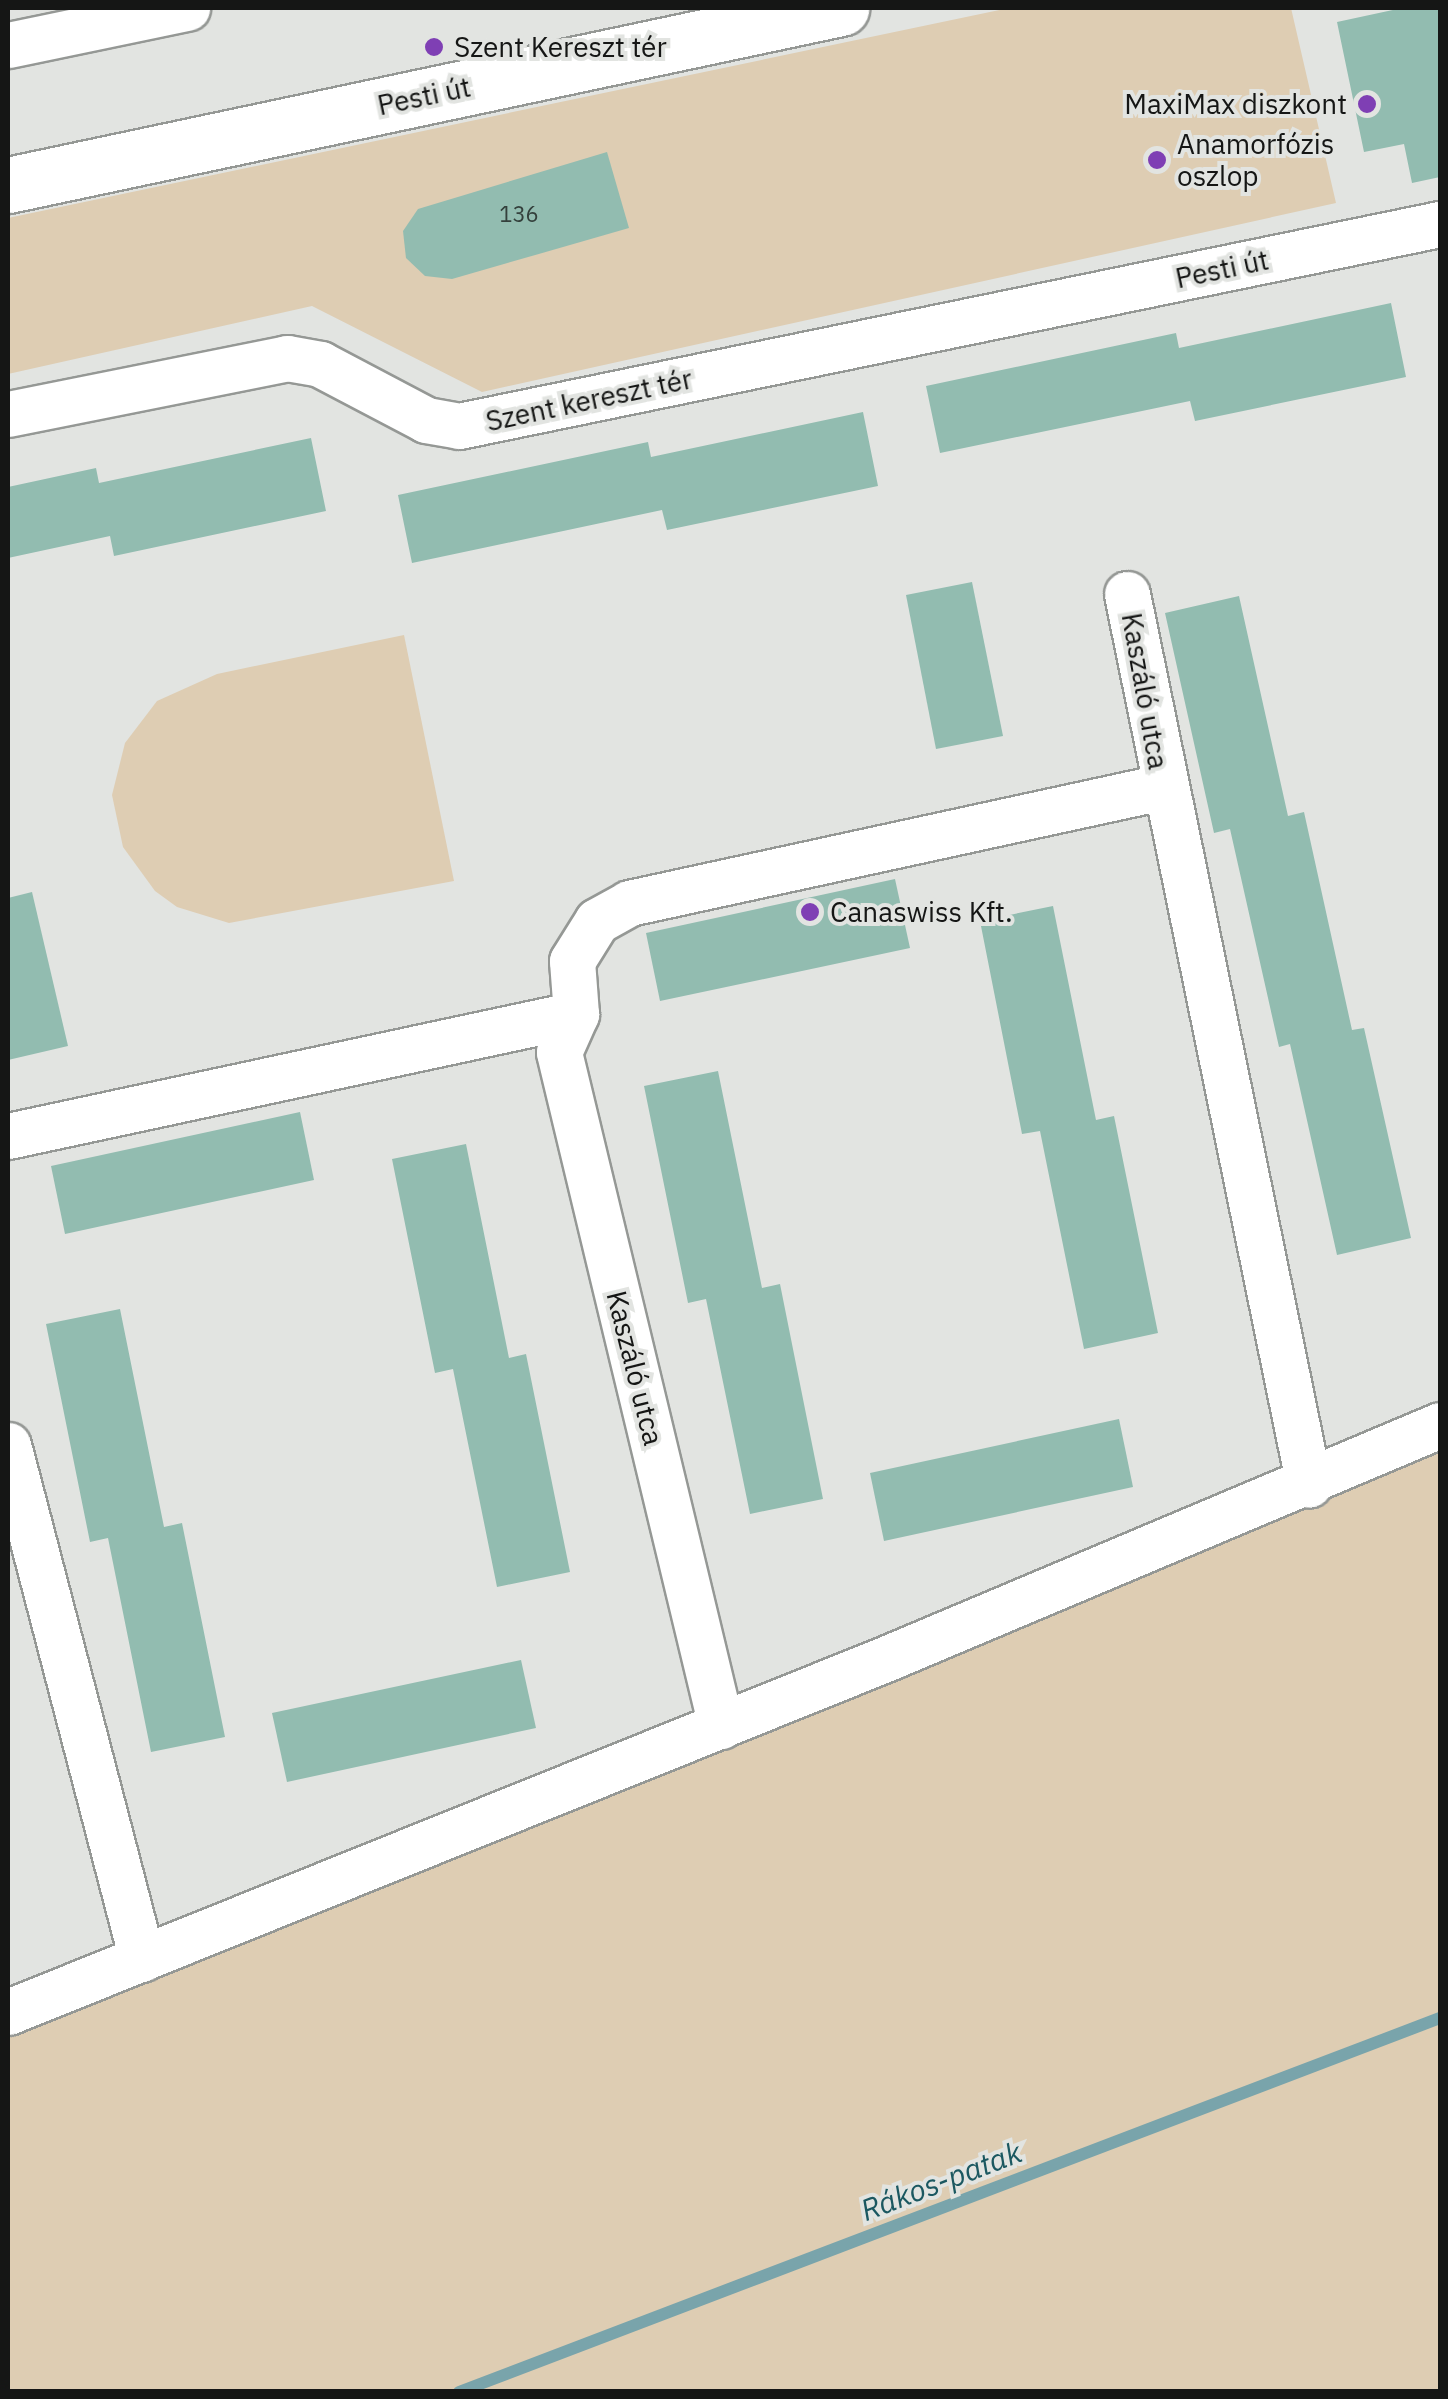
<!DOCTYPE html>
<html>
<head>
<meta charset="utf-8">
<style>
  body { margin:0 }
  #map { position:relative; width:1448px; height:2399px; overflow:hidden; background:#e2e4e1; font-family:"IBM Plex Sans",sans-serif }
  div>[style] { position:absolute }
  .green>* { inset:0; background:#decdb3 }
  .stream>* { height:12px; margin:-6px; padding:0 6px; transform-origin:6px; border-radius:6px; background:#79a4ab }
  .building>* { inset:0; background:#92bcb0 }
  .roads { filter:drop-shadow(2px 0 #959895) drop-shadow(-2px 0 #959895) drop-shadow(0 2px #959895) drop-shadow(0 -2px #959895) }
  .minor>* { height:45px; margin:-22.5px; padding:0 22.5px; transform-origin:22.5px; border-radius:22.5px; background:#fff }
  .primary>* { height:55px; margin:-27.5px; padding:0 27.5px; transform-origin:27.5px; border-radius:27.5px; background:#fff }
  .dots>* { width:28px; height:28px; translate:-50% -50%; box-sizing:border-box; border:5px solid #e2e4e1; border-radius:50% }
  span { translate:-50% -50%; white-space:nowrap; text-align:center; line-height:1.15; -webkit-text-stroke:8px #e2e4e1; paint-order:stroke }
  .number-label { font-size:22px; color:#34403c }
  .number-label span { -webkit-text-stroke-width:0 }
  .poi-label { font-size:28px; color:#151615 }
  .left { translate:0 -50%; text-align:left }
  .right { translate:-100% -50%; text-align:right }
  .street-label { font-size:28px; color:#151615 }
  .water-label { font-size:30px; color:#1b5861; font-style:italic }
  .frame { position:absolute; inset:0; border:10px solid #151615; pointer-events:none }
</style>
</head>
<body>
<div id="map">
  <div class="green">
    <i style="clip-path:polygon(1009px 8px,1291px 8px,1336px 203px,482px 392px,312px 306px,8px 374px,8px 218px)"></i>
    <i style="clip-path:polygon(404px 635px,454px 881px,229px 923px,177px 907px,155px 891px,123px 847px,112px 795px,125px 743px,157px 701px,217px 674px)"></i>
    <i style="clip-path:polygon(1440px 1451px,1440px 2391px,8px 2391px,8px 2031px)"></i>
  </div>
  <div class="stream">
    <i style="left:459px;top:2392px;width:1050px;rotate:-20.87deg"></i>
  </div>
  <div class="building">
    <i style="clip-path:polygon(1402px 8px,1440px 8px,1440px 177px,1412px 183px,1404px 144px,1364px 152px,1337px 22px)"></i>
    <i style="clip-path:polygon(607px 152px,629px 228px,452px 279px,425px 276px,406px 258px,403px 231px,418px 209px)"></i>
    <i style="clip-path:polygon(1391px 303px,1406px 377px,1195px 421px,1190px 401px,940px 453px,926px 386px,1176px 333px,1179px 348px)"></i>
    <i style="clip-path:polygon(863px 412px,878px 486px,667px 530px,662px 510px,412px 563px,398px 495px,648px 442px,651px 457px)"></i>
    <i style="clip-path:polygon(311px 438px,326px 511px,114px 556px,110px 536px,8px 558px,8px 487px,96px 468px,99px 483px)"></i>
    <i style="clip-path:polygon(972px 582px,1003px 736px,936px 749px,906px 595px)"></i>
    <i style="clip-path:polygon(1239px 596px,1288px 816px,1304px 812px,1352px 1030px,1364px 1028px,1411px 1238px,1337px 1255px,1290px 1044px,1279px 1047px,1230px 829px,1214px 833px,1165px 613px)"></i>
    <i style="clip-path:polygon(895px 879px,910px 948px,660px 1001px,646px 933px)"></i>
    <i style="clip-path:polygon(32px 892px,68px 1046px,8px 1060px,8px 898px)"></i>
    <i style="clip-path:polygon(1053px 906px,1096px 1120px,1114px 1116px,1158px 1333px,1084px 1349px,1040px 1131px,1022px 1134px,980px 921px)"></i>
    <i style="clip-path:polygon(718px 1071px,762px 1288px,780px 1284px,823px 1499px,750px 1514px,706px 1299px,688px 1303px,644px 1086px)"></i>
    <i style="clip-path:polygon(300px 1112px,314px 1180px,65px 1234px,51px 1166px)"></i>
    <i style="clip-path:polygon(466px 1144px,509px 1358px,526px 1354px,570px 1572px,497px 1587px,453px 1369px,435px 1373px,392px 1159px)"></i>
    <i style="clip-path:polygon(120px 1309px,164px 1527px,182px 1523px,225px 1737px,151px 1752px,108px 1538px,90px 1542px,46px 1324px)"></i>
    <i style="clip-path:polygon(1119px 1419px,1133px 1487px,884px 1541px,870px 1473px)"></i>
    <i style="clip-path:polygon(521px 1660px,536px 1728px,287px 1782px,272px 1713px)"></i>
  </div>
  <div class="roads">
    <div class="minor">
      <i style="left:8px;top:45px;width:183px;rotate:-11.7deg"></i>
      <i style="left:8px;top:414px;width:285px;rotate:-11.3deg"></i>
      <i style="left:287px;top:358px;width:34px;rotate:10deg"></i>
      <i style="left:320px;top:364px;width:120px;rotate:27.8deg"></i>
      <i style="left:426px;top:420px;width:34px;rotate:10deg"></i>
      <i style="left:459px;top:426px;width:1002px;rotate:-11.64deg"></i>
      <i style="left:1127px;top:594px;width:909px;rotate:78.46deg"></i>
      <i style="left:8px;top:1136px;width:581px;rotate:-12.12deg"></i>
      <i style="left:8px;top:1445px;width:531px;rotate:75.39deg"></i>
      <i style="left:721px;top:1726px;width:693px;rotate:-103.52deg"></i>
      <i style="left:559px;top:1052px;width:42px;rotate:-65.9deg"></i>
      <i style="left:576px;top:1014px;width:53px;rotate:-94.3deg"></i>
      <i style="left:572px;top:961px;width:47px;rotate:-58deg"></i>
      <i style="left:597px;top:921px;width:37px;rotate:-29deg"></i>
      <i style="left:629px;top:903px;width:545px;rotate:-12.28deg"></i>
      <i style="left:8px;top:2012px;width:951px;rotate:-21.92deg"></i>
      <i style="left:890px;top:1657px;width:597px;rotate:-22.87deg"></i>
    </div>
    <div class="primary">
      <i style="left:8px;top:185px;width:852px;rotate:-12deg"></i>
    </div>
  </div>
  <div class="dots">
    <i style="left:434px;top:47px;background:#7f3fb4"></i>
    <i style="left:1367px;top:104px;background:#7f3fb4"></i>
    <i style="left:1157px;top:160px;background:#7f3fb4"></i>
    <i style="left:810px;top:912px;background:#7f3fb4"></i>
  </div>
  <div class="number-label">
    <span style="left:519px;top:214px">136</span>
  </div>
  <div class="poi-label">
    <span class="left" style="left:454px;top:47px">Szent Kereszt tér</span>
    <span class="right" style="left:1347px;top:104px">MaxiMax diszkont</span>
    <span class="left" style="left:1177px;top:160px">Anamorfózis<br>oszlop</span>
    <span class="left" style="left:830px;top:912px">Canaswiss Kft.</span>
  </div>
  <div class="street-label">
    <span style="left:424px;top:96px;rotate:-12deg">Pesti út</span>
    <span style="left:1222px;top:269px;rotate:-12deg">Pesti út</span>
    <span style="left:589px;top:400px;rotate:-12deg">Szent kereszt tér</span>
    <span style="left:1145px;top:691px;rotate:80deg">Kaszáló utca</span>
    <span style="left:635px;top:1368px;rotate:76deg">Kaszáló utca</span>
  </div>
  <div class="water-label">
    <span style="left:941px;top:2181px;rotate:-21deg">Rákos-patak</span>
  </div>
  <div class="frame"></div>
</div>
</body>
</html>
